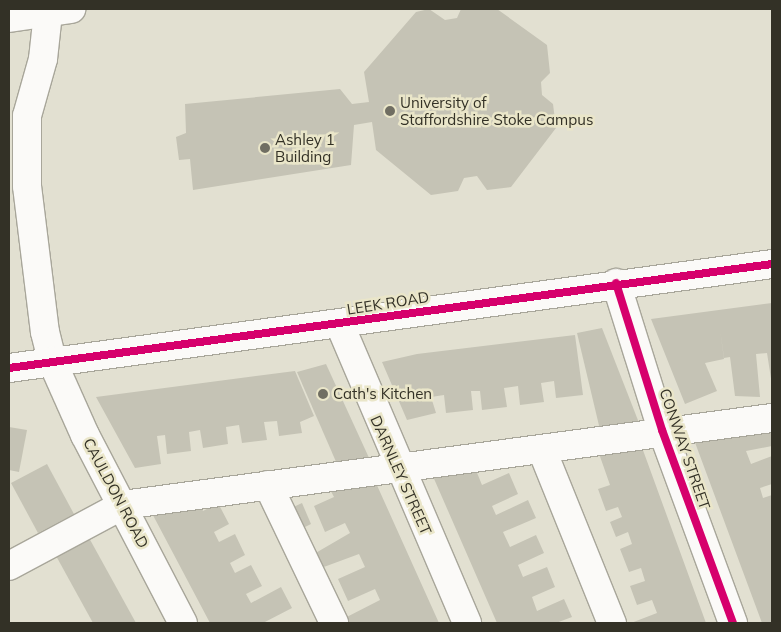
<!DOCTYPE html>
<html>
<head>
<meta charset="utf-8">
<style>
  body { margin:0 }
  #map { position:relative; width:781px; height:632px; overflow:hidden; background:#e2e0d1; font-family:Mulish,sans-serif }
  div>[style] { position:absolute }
  .building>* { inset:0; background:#c5c3b5 }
  .roads { filter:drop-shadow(1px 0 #a8a69a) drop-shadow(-1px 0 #a8a69a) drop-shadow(0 1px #a8a69a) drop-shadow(0 -1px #a8a69a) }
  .minor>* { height:28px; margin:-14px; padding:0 14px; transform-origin:14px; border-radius:14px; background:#fbfaf8 }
  .highway>* { height:28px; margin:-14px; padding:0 14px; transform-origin:14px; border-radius:14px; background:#fbfaf8 }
  .cycleway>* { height:8px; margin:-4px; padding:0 4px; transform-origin:4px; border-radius:4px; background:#d6006c }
  .dots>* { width:14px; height:14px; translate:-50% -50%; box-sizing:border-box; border:2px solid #eae6c9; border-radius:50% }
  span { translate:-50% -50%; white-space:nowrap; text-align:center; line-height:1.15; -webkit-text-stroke:5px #eae6c9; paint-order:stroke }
  .poi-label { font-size:15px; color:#333126 }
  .left { translate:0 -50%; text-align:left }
  .street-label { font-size:15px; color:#333126 }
  .frame { position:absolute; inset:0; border:10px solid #333126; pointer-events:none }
</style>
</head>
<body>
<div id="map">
  <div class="building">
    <i style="clip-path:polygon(429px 9px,445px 20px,457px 18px,461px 9px,497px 9px,547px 45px,550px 73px,541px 82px,542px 95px,553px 104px,556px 128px,511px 187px,487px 190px,477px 176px,464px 178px,458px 191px,431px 195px,376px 150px,372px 122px,354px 125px,351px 165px,193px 190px,190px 159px,179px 160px,176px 137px,186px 133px,185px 104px,340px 89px,352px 104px,369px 102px,364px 72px,416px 12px)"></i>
    <i style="clip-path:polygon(772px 303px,772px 385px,767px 353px,756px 354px,760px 397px,735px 396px,730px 357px,724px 358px,720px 329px,724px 359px,705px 363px,717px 391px,685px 404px,651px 319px)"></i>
    <i style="clip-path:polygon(602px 328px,641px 428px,601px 434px,577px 333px)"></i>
    <i style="clip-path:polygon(575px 335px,583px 395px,556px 398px,554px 381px,541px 383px,544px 402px,520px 405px,518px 386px,504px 388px,507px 407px,482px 410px,480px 391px,471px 391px,473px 410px,446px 413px,444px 395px,431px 397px,436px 413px,407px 420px,382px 362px,417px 354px)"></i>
    <i style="clip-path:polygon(326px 364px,370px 460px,337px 464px,297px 372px)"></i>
    <i style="clip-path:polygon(295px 371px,314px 416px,300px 422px,302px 433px,279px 436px,277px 421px,264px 422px,267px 440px,242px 443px,239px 425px,226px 427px,228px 444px,203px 448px,200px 430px,189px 432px,191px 451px,167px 454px,165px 435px,157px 436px,161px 464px,135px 468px,96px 397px)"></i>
    <i style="clip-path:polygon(772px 426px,772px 446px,746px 451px,751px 464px,772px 456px,772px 484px,760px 488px,763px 498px,772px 495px,772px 623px,762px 623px,690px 429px)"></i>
    <i style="clip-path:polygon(9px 427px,27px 430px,19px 472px,9px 470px)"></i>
    <i style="clip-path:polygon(636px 431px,706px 623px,631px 623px,657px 613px,652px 600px,637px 605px,630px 586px,645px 581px,641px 568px,629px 572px,620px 549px,632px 544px,628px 532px,616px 537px,610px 522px,622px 517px,618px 507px,606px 511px,598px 489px,610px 485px,596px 445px)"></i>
    <i style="clip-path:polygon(471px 458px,482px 485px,509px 473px,518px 494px,492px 506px,496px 515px,528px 500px,536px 518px,503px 532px,510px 547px,536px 535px,544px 553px,518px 565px,523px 577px,547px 567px,555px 587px,532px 597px,537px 611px,564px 599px,572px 617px,556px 623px,497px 623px,428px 465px)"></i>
    <i style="clip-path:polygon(47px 464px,74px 514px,38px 533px,11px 483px)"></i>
    <i style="clip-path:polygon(371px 472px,439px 623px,335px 623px,380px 600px,375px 589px,348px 601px,338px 579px,365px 567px,359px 554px,313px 571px,307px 558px,350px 533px,345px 523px,325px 532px,314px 506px,334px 497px,325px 480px)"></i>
    <i style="clip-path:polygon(195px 495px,203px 511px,218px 503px,229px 524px,214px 532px,219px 542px,235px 534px,245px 555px,230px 563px,235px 573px,251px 565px,262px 586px,246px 594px,251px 603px,281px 587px,292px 608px,263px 623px,210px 623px,146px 502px)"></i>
    <i style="clip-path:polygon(302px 503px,311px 524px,293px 533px,283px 512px)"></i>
    <i style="clip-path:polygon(88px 536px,136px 623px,93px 623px,55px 554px)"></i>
  </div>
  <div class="roads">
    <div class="minor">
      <i style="left:48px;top:13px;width:46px;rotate:96.2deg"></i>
      <i style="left:43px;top:59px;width:59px;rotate:105.7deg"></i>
      <i style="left:27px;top:116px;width:70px;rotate:90deg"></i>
      <i style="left:27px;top:186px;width:147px;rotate:83deg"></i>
      <i style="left:45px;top:332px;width:30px;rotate:76deg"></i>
      <i style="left:52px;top:361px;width:81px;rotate:66deg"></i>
      <i style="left:85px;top:435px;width:212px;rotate:62.5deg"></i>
      <i style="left:9px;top:18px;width:63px;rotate:-8.3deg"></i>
      <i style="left:616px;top:283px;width:154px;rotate:72.6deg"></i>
      <i style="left:662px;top:430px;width:206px;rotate:69.8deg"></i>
      <i style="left:340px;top:325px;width:324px;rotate:66.9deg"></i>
      <i style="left:542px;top:450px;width:187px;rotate:68deg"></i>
      <i style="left:268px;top:485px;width:153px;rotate:64.4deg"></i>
      <i style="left:9px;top:566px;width:129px;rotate:-28.2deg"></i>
      <i style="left:123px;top:505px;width:655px;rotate:-7.64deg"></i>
    </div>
    <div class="highway">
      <i style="left:9px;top:368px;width:770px;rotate:-7.76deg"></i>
    </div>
  </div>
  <div class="cycleway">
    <i style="left:616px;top:283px;width:154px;rotate:72.6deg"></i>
    <i style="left:662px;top:430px;width:206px;rotate:69.8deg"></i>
    <i style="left:9px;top:368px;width:770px;rotate:-7.76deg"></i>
  </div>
  <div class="dots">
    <i style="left:390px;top:111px;background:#706e62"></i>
    <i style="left:265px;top:148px;background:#706e62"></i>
    <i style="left:323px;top:394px;background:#706e62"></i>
  </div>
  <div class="poi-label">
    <span class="left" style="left:400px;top:111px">University of<br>Staffordshire Stoke Campus</span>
    <span class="left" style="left:275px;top:148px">Ashley 1<br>Building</span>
    <span class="left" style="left:333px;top:394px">Cath's Kitchen</span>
  </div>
  <div class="street-label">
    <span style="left:388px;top:303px;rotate:-9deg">LEEK ROAD</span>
    <span style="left:685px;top:449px;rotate:71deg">CONWAY STREET</span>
    <span style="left:401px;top:475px;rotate:66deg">DARNLEY STREET</span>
    <span style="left:116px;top:493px;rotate:62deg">CAULDON ROAD</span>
  </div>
  <div class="frame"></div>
</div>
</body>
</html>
